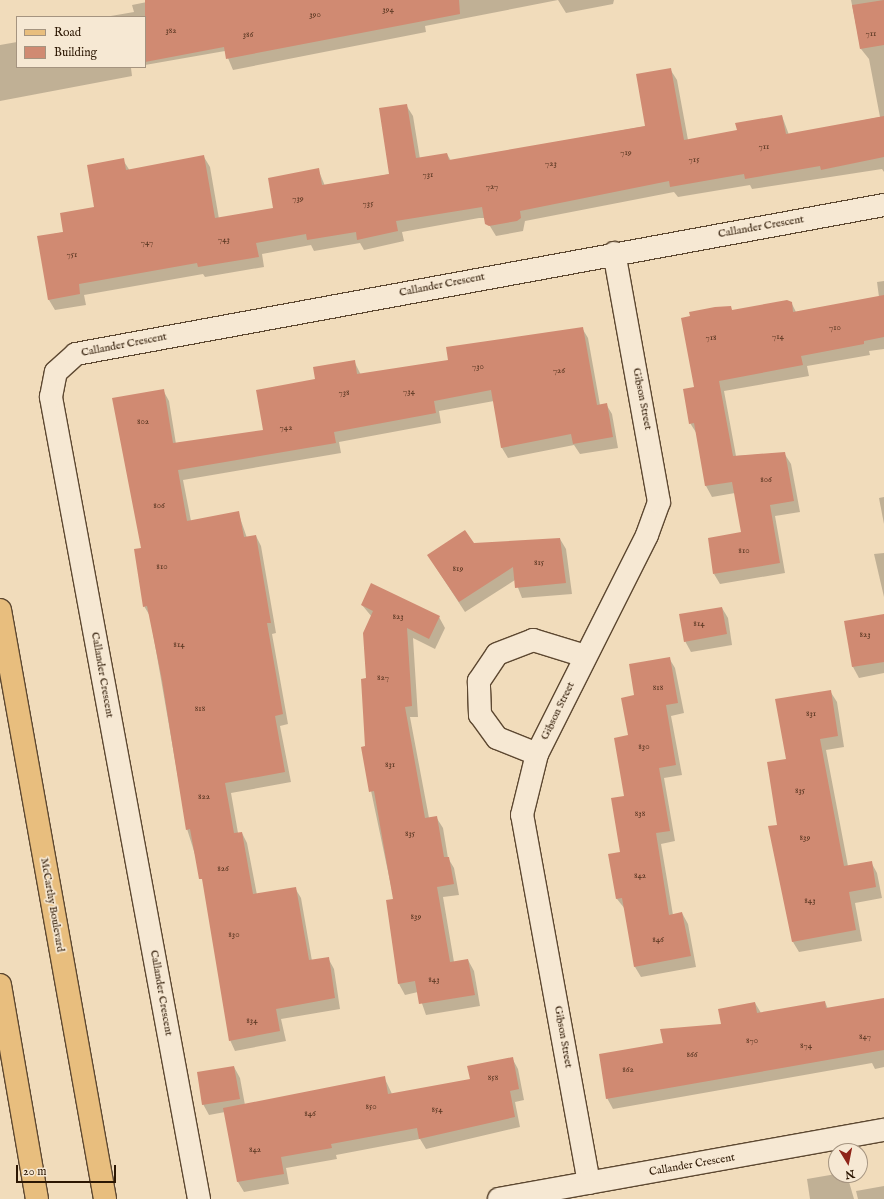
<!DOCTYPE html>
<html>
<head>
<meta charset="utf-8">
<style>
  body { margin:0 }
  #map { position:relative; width:884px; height:1199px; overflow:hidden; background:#f1dcbb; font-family:"IM FELL English",serif }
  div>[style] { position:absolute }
  .shadow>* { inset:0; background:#0003 }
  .building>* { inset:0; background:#d08a72 }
  .roads { filter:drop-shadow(1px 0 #5d4831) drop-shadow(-1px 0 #5d4831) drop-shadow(0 1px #5d4831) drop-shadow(0 -1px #5d4831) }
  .minor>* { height:22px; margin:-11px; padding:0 11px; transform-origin:11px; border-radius:11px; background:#f6e8d3 }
  .major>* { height:22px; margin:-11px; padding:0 11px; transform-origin:11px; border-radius:11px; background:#e8be7e }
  span { translate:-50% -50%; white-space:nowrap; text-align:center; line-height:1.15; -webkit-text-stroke:3.5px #f6e8d3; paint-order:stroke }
  .number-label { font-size:9px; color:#55341f }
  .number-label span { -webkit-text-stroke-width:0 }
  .street-label { font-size:11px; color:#2c1703 }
  .legend { position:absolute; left:16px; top:16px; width:130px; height:52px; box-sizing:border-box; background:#f6e8d3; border:1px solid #a59480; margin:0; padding:5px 7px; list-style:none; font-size:12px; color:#2c1703 }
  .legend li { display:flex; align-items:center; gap:8px; height:20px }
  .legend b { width:20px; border:1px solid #a59480 }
  .north { position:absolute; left:828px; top:1143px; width:40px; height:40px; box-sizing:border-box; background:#f6e8d3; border:1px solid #a59480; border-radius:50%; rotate:170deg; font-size:11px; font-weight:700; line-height:16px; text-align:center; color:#2c1703 }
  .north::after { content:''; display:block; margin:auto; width:14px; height:18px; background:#8f2418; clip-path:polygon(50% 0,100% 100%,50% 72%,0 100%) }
  .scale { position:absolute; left:16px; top:1165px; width:100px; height:18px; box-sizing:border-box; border:2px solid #2c1703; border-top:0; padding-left:5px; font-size:12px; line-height:14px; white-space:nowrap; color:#2c1703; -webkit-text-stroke:3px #f6e8d3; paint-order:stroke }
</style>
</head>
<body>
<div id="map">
  <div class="shadow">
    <i style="clip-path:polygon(157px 0,614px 0,613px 4px,566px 13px,558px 0,425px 26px,426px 32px,233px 70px,225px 51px,145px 65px,145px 17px,105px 17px,134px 12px,132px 5px)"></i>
    <i style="clip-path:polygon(851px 0,884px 0,884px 172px,882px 169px,752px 189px,750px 185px,678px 197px,674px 192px,525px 221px,523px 231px,496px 236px,485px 218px,479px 218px,402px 232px,404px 241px,364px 250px,360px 243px,314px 251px,311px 245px,262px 254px,264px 267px,205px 277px,203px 274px,84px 295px,86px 305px,55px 310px,49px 300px,38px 237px,64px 232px,95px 208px,123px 160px,130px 171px,204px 157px,210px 167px,219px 219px,275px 209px,318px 169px,325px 186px,390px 174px,406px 105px,413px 116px,420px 159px,447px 154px,451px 161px,646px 126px,670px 69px,677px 80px,688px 140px,738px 131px,782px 116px,789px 135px,880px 117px,869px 59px,861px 49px)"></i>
    <i style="clip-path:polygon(17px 42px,17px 67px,136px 67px,131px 68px,132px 76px,0 101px,0 45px)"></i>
    <i style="clip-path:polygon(884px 281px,884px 349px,869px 351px,870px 355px,807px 366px,809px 376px,724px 391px,736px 456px,784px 453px,791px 464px,800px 512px,775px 516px,785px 573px,720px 584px,714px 574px,742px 533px,735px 493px,712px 497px,706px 486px,697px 434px,690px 423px,695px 388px,730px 307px,732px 311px,791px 302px,796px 312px,879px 297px,877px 282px)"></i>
    <i style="clip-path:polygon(582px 328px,588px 338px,600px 405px,606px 404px,612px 414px,618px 448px,580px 454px,574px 445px,508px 458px,502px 448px,494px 401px,439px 411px,441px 423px,339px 442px,341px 453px,183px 480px,191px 521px,238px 512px,247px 538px,256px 536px,261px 546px,276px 633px,272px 634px,288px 724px,280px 726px,291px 782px,231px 793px,238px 833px,242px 833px,247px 843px,257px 895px,295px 888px,301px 898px,312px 961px,328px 958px,334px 969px,340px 1009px,281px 1019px,286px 1041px,235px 1051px,230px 1040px,205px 886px,187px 829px,150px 616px,144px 606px,142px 548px,163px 390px,169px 401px,176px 444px,264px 431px,317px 380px,354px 361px,361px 375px,450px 361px)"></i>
    <i style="clip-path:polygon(884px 497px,884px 524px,879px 498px)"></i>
    <i style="clip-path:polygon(560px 539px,566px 549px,572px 594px,522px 598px,515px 580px,465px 612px,435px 566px,473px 545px)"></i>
    <i style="clip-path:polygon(884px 553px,884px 597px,874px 554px)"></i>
    <i style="clip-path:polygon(362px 605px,439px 617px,445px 628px,435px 649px,413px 638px,418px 717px,410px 717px,429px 818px,436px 817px,443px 828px,448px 858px,454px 868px,459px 895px,443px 897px,454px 962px,468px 960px,474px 971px,480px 1006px,426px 1015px,418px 992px,405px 995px,399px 984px,388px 901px,394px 900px,362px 748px,366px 747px,372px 617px)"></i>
    <i style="clip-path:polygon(722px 608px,728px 618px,732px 645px,691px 652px,685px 641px)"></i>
    <i style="clip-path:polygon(884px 615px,884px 673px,859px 678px,853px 667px,845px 622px)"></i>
    <i style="clip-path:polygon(669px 658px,675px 668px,684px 713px,671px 716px,682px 775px,664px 778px,675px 841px,661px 844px,673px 915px,682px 913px,688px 924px,696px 967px,641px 977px,635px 967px,625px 909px,617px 899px,610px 855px,621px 853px,636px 696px)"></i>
    <i style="clip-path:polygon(830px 691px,837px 702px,844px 747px,826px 750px,848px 866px,871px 862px,877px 873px,882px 898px,855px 903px,862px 941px,799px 952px,793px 942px,779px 825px,787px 760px)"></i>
    <i style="clip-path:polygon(884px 999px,884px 1067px,875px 1069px,872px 1063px,613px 1109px,607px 1098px,664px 1043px,722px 1025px,755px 1003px,761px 1013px,825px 1002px,828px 1009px)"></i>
    <i style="clip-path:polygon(512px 1058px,518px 1069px,524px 1100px,515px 1102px,520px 1127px,426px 1149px,420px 1139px,336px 1155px,337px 1159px,286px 1168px,289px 1184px,244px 1192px,238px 1182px,225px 1112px,209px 1115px,203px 1104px,234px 1067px,240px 1078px,245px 1105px,384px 1077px,392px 1094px,471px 1080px)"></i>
    <i style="clip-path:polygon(836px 1174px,847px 1175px,854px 1199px,810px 1199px,807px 1179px)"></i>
    <i style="clip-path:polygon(884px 1186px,884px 1199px,858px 1199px,856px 1191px)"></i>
  </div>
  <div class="building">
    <i style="clip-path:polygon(145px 0,459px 0,460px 14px,226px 59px,224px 47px,145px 62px)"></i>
    <i style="clip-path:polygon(884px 0,884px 45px,860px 49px,852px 5px)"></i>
    <i style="clip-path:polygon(671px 68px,684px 140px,737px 130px,735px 123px,782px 115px,786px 134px,884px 116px,884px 157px,821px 170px,820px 166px,745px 179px,744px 174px,670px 187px,669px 181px,520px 211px,521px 218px,517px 221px,489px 226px,485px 224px,482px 207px,396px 221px,398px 231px,357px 240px,356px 232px,307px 240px,306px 234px,256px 243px,259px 257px,198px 267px,197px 263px,79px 284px,80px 294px,48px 300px,37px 236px,63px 232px,60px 213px,94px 207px,87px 165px,124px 158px,126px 170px,204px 155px,215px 218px,273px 208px,268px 178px,319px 168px,322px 185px,389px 174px,379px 108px,407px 104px,416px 158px,447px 153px,449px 160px,645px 126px,636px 74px)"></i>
    <i style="clip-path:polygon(884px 295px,884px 337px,864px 341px,864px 344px,801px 356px,803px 365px,719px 381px,733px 456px,785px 452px,794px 501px,770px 505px,780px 563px,713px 574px,708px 538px,741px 532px,732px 482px,705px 486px,694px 423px,689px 424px,683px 389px,694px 387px,681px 318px,690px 316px,689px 312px,715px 307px,731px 306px,732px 310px,787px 300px,792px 302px,793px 312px)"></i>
    <i style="clip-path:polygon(583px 327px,597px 405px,607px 403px,613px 437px,573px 444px,571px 434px,501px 448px,491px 390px,434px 401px,436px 413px,334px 432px,336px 443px,178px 470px,187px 521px,239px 511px,244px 537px,256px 535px,271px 623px,267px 623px,283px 714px,275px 716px,285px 772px,225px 783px,234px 833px,242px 832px,253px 894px,296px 887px,309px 960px,329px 957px,335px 998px,276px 1009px,280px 1031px,229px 1041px,202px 879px,199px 879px,190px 829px,186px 830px,162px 680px,147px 606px,143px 607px,134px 549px,141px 548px,112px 398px,164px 389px,173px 443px,263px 430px,256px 390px,315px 379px,313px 367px,355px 360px,357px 374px,448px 360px,446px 347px)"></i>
    <i style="clip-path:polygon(465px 530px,474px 543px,560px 538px,566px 583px,515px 588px,513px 567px,459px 602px,427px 555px)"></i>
    <i style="clip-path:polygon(371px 583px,440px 616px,429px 639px,407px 628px,412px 706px,405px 707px,425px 818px,437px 816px,444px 857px,449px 857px,454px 884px,437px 887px,450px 962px,468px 959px,475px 995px,419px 1004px,415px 981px,398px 984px,386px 900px,393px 899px,374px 791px,369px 792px,361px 747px,365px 746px,361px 679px,366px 678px,363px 633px,373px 611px,361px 605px)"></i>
    <i style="clip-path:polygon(722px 607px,727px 634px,684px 642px,679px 614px)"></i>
    <i style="clip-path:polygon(884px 614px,884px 662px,852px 667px,844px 621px)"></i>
    <i style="clip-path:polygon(670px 657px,678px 703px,666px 705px,676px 765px,659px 768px,670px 831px,656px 833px,669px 915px,682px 912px,691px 956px,634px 967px,622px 898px,616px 899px,608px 854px,620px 852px,611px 798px,624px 796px,614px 738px,628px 735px,621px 698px,634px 695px,629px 664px)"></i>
    <i style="clip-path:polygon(831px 690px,838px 736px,820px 739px,844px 866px,872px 861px,876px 887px,849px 892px,856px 930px,792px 942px,768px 826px,777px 825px,767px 762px,786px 759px,775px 699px)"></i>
    <i style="clip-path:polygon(884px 998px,884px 1050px,606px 1099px,599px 1054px,663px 1043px,660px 1029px,721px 1024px,718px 1009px,755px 1002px,757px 1013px,825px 1001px,826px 1008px)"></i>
    <i style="clip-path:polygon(513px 1057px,519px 1089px,510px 1091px,515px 1117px,419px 1139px,417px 1128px,331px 1144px,332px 1148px,281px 1157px,284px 1174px,237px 1182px,223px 1108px,385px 1076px,388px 1094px,470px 1079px,467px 1066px)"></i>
    <i style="clip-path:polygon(234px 1066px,240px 1099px,202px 1105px,197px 1072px)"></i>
  </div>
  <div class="roads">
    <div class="minor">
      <i style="left:537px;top:754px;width:43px;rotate:-158.2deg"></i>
      <i style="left:497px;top:738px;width:29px;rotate:-126deg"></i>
      <i style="left:480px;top:715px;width:34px;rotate:-92deg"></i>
      <i style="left:479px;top:681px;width:32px;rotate:-56deg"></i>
      <i style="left:497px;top:654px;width:39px;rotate:-21deg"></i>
      <i style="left:533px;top:640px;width:54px;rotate:17.1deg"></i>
      <i style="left:589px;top:1183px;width:374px;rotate:-100.3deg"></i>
      <i style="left:522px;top:815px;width:63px;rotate:-76.2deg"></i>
      <i style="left:537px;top:754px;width:245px;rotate:-63.3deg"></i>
      <i style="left:647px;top:535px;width:35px;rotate:-70deg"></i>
      <i style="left:659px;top:502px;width:253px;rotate:-100.2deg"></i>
      <i style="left:199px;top:1199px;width:816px;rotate:-100.46deg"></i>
      <i style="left:51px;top:397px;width:25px;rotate:-79deg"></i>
      <i style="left:56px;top:372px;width:27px;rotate:-42deg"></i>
      <i style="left:76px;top:354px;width:822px;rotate:-10.45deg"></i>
      <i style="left:499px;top:1199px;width:391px;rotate:-10.2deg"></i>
    </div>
    <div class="major">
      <i style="left:0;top:610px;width:598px;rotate:79.89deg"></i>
      <i style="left:0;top:985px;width:217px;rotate:80.2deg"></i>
    </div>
  </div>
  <div class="number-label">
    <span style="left:388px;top:10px">394</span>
    <span style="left:315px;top:15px">390</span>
    <span style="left:171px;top:31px">382</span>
    <span style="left:871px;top:34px">711</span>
    <span style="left:248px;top:35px">386</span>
    <span style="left:764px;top:147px">711</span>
    <span style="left:626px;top:153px">719</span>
    <span style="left:694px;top:160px">715</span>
    <span style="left:551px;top:164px">723</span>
    <span style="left:428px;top:175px">731</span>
    <span style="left:492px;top:187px">727</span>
    <span style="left:298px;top:199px">739</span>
    <span style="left:368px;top:204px">735</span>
    <span style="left:224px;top:240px">743</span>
    <span style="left:147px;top:243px">747</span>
    <span style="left:72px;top:255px">751</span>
    <span style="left:835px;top:328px">710</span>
    <span style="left:778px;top:337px">714</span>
    <span style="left:711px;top:338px">718</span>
    <span style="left:478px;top:367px">730</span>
    <span style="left:559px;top:371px">726</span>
    <span style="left:409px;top:392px">734</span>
    <span style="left:344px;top:393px">738</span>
    <span style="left:143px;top:422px">802</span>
    <span style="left:286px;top:428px">742</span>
    <span style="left:766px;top:480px">806</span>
    <span style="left:159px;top:506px">806</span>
    <span style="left:744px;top:551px">810</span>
    <span style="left:539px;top:563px">815</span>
    <span style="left:162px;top:567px">810</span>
    <span style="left:458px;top:569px">819</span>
    <span style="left:398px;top:617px">823</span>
    <span style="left:699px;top:624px">814</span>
    <span style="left:865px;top:635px">823</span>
    <span style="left:179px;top:645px">814</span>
    <span style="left:383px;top:678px">827</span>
    <span style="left:658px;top:688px">818</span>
    <span style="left:200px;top:709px">818</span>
    <span style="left:811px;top:714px">831</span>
    <span style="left:644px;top:747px">830</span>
    <span style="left:390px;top:765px">831</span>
    <span style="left:800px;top:791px">835</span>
    <span style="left:204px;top:797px">822</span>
    <span style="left:640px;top:814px">838</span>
    <span style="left:410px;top:834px">835</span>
    <span style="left:805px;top:838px">839</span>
    <span style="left:223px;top:869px">826</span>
    <span style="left:640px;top:876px">842</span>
    <span style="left:810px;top:901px">843</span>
    <span style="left:416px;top:917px">839</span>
    <span style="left:234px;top:935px">830</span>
    <span style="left:658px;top:940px">846</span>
    <span style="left:434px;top:980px">843</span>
    <span style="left:252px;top:1021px">834</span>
    <span style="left:865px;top:1037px">847</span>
    <span style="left:752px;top:1041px">870</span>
    <span style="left:806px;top:1046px">874</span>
    <span style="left:692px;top:1055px">866</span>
    <span style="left:628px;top:1070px">862</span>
    <span style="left:493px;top:1078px">858</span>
    <span style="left:371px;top:1107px">850</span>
    <span style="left:437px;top:1110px">854</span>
    <span style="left:310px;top:1114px">846</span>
    <span style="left:255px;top:1150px">842</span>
  </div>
  <div class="street-label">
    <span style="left:761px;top:227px;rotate:-10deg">Callander Crescent</span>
    <span style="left:442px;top:285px;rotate:-11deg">Callander Crescent</span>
    <span style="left:124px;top:345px;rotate:-11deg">Callander Crescent</span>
    <span style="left:642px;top:399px;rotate:79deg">Gibson Street</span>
    <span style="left:102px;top:675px;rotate:80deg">Callander Crescent</span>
    <span style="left:558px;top:711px;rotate:-64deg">Gibson Street</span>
    <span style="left:52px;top:905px;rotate:80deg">McCarthy Boulevard</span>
    <span style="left:161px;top:993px;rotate:80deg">Callander Crescent</span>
    <span style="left:563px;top:1037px;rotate:80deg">Gibson Street</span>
    <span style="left:692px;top:1165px;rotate:-10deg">Callander Crescent</span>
  </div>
  <ul class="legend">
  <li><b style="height:5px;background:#e8be7e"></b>Road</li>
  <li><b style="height:11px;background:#d08a72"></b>Building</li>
  </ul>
  <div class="north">N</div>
  <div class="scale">20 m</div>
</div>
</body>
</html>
